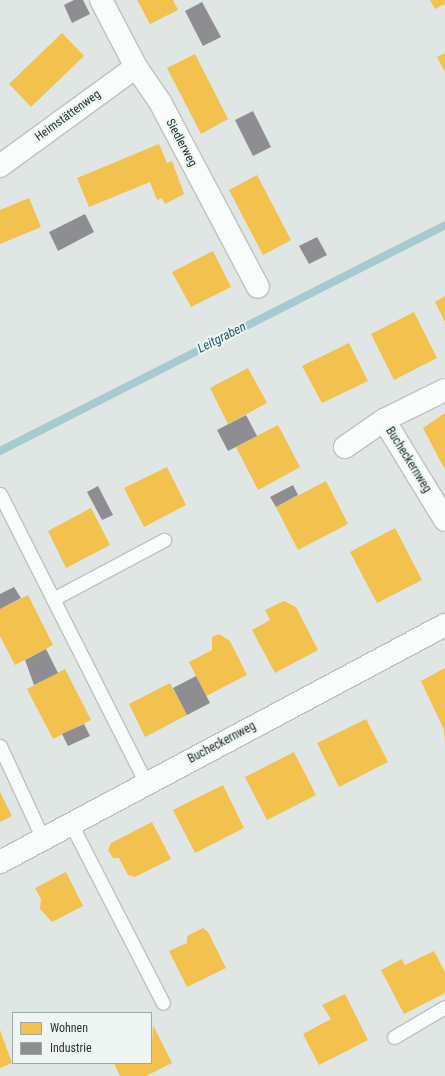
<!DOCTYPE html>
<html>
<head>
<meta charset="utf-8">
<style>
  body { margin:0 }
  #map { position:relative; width:445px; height:1076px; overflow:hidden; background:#e0e6e3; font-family:"Roboto Condensed",sans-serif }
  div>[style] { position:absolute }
  .homes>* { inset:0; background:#f2c14e }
  .industry>* { inset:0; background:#8d8d92 }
  .stream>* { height:8px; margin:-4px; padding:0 4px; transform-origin:4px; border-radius:4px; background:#a5cacf }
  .roads { filter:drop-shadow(1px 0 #bdc3c0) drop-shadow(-1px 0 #bdc3c0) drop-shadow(0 1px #bdc3c0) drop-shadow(0 -1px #bdc3c0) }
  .service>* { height:13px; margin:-6.5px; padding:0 6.5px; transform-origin:6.5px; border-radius:6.5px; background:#fafbfb }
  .minor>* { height:22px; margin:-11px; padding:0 11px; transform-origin:11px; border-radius:11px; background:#fafbfb }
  span { translate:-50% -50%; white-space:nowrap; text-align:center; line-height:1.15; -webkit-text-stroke:4px #eef5f2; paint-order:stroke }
  .street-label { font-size:12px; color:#223630 }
  .water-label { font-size:13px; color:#235d6a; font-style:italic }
  .legend { position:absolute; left:12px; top:1012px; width:140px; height:52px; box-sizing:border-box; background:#eef5f2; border:1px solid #9ca9a4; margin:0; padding:5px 7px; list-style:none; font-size:12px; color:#223630 }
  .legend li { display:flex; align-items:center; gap:8px; height:20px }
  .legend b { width:20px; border:1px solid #9ca9a4 }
</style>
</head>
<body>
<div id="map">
  <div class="homes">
    <i style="clip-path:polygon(137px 0,173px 0,178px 10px,150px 24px)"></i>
    <i style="clip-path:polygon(430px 0,445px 0,445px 4px,435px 9px)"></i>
    <i style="clip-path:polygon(62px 33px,84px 56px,31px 107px,9px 84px)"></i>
    <i style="clip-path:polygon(445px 53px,445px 72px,437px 57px)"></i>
    <i style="clip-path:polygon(195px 54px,228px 119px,201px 134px,167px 68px)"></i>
    <i style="clip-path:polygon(159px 144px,167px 163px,172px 161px,184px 194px,165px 204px,162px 198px,157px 200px,150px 182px,89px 207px,77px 178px)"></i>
    <i style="clip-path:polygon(257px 175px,291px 240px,263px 255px,229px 190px)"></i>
    <i style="clip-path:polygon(29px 198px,41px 227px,0 244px,0 210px)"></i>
    <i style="clip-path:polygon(213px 251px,231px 287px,191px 307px,172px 272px)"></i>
    <i style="clip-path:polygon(445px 296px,445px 322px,435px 302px)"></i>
    <i style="clip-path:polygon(414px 312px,437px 358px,394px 380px,371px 334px)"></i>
    <i style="clip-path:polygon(349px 343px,368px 381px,322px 403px,302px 366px)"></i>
    <i style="clip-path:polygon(248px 368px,267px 403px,228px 424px,210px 388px)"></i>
    <i style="clip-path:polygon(445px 413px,445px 470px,423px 428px)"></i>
    <i style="clip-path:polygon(278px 425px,300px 467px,258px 490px,236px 447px)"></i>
    <i style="clip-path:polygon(167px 467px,186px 505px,144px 527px,124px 488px)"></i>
    <i style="clip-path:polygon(326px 481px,348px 524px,298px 550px,276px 507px)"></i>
    <i style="clip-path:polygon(91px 508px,110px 545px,66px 568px,48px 531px)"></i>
    <i style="clip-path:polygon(395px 528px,422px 580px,377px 603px,350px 552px)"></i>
    <i style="clip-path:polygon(28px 595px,53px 645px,15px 665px,0 636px,0 609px)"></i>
    <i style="clip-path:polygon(284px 601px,296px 607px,318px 650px,275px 673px,252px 630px,270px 620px,265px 610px)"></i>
    <i style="clip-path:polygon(219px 634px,230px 641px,247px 675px,206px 696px,189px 662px,212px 650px,212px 637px)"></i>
    <i style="clip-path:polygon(445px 668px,445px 744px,444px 730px,421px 681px)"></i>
    <i style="clip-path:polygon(65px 669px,91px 720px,53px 739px,27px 689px)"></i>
    <i style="clip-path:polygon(170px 683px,187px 715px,145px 737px,129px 704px)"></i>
    <i style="clip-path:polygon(366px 719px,388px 762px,339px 787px,317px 743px)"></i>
    <i style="clip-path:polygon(294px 752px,316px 795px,267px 820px,245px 777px)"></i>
    <i style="clip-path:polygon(223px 785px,244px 828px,195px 853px,173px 810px)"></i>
    <i style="clip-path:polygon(0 792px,12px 816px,0 822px)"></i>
    <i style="clip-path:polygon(152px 822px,171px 859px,135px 877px,128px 875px,119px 858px,113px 858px,108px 850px,111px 843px)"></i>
    <i style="clip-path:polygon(66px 872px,83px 906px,52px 922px,40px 909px,41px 899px,35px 888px)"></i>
    <i style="clip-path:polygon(203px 928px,208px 932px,226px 968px,187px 987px,169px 951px,187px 943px,187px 936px)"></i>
    <i style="clip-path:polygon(434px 951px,445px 972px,445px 993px,404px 1014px,381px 970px,402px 959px,405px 965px)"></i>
    <i style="clip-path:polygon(345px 994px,368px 1040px,319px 1065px,303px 1034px,331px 1019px,322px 1005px)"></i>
    <i style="clip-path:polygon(153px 1025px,172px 1063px,146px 1076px,120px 1076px,114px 1063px,151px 1063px)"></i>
    <i style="clip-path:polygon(0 1030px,12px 1063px,0 1068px)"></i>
  </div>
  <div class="industry">
    <i style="clip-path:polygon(74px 0,83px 0,90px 14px,72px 23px,64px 5px)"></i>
    <i style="clip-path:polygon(202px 2px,221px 37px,203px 46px,185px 11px)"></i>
    <i style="clip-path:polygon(253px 111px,271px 147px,253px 156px,235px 120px)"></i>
    <i style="clip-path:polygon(85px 214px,94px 232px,58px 251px,49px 232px)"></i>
    <i style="clip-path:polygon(317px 237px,327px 255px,309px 264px,299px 246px)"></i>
    <i style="clip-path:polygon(246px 415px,257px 436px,228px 451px,217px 430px)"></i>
    <i style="clip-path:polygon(293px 485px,298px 495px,276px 507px,270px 497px)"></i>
    <i style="clip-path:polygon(98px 486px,113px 515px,102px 520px,87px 492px)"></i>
    <i style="clip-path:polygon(14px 587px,21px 598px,0 609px,0 594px)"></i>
    <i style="clip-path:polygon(46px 649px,58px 673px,34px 685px,25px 660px)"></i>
    <i style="clip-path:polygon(196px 676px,210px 703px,187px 715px,173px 688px)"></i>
    <i style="clip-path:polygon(84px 724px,90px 736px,68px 746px,62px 734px)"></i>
  </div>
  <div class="stream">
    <i style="left:0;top:451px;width:499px;rotate:-26.9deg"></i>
  </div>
  <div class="roads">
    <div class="service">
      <i style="left:0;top:494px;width:324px;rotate:63.2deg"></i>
      <i style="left:53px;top:599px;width:126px;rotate:-28deg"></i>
      <i style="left:0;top:746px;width:102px;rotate:65.2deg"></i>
      <i style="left:71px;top:824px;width:201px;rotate:62.8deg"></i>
      <i style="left:394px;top:1037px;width:59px;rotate:-30.5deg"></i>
    </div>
    <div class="minor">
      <i style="left:101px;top:0;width:76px;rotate:62.4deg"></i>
      <i style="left:136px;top:67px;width:42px;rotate:55.6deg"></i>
      <i style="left:160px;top:102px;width:209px;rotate:62.1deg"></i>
      <i style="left:0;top:166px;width:168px;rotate:-36.1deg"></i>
      <i style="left:384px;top:420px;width:117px;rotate:58.6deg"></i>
      <i style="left:345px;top:447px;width:47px;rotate:-34.7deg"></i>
      <i style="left:384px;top:420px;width:68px;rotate:-26.2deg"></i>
      <i style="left:0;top:862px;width:504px;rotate:-28.04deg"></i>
    </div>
  </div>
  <div class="street-label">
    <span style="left:68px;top:116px;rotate:-36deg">Heimstättenweg</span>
    <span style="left:181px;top:143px;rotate:62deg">Siedlerweg</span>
    <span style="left:408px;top:460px;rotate:58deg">Bucheckernweg</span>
    <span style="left:222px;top:743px;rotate:-28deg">Bucheckernweg</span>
  </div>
  <div class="water-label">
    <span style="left:222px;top:338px;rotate:-27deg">Leitgraben</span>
  </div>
  <ul class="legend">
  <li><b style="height:11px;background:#f2c14e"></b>Wohnen</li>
  <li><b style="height:11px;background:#8d8d92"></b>Industrie</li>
  </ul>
</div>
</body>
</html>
